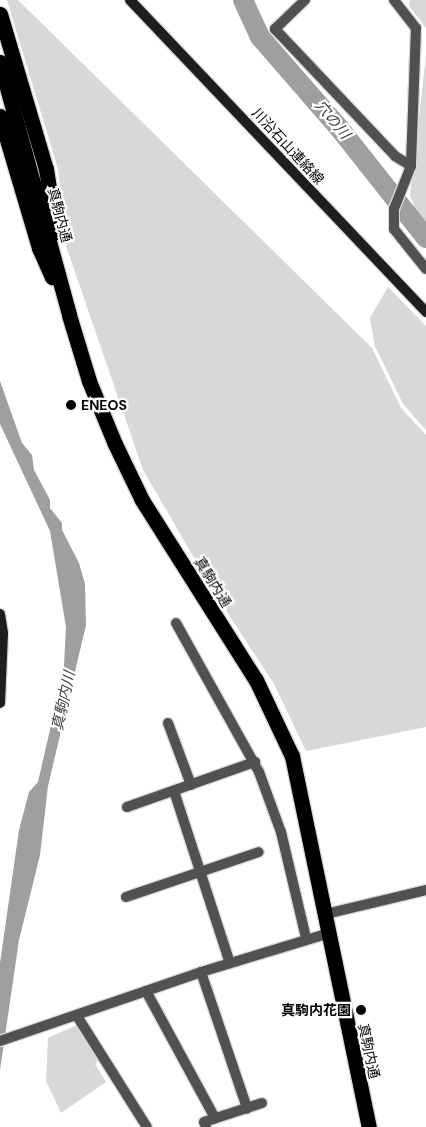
<!DOCTYPE html>
<html>
<head>
<meta charset="utf-8">
<style>
  body { margin:0 }
  #map { position:relative; width:426px; height:1127px; overflow:hidden; background:#fff; font-family:"DM Sans","Noto Sans JP",sans-serif }
  div>[style] { position:absolute }
  .green>* { inset:0; background:#d8d8d8 }
  .water>* { inset:0; background:#9f9f9f }
  .river>* { height:20px; margin:-10px; padding:0 10px; transform-origin:10px; border-radius:10px; background:#9f9f9f }
  .roads { filter:drop-shadow(1px 0 #dbdbdb) drop-shadow(-1px 0 #dbdbdb) drop-shadow(0 1px #dbdbdb) drop-shadow(0 -1px #dbdbdb) }
  .street>* { height:10px; margin:-5px; padding:0 5px; transform-origin:5px; border-radius:5px; background:#515151 }
  .secondary>* { height:10px; margin:-5px; padding:0 5px; transform-origin:5px; border-radius:5px; background:#1e1e1e }
  .highway>* { height:15px; margin:-7.5px; padding:0 7.5px; transform-origin:7.5px; border-radius:7.5px; background:#000 }
  .dots>* { width:14px; height:14px; translate:-50% -50%; box-sizing:border-box; border:2px solid #fff; border-radius:50% }
  span { translate:-50% -50%; white-space:nowrap; text-align:center; line-height:1.15; -webkit-text-stroke:4.5px #fff; paint-order:stroke }
  .street-label { font-size:14px; color:#000 }
  .poi-label { font-size:14px; color:#000; font-weight:700 }
  .left { translate:0 -50%; text-align:left }
  .right { translate:-100% -50%; text-align:right }
  .water-label { font-size:15px; color:#404040; font-style:italic }
</style>
</head>
<body>
<div id="map">
  <div class="green">
    <i style="clip-path:polygon(7px 0,18px 0,372px 348px,401px 408px,426px 435px,426px 727px,306px 751px,274px 684px,214px 592px,143px 470px,66px 246px,58px 169px)"></i>
    <i style="clip-path:polygon(410px 0,426px 0,426px 28px,409px 6px)"></i>
    <i style="clip-path:polygon(426px 55px,426px 240px,410px 195px)"></i>
    <i style="clip-path:polygon(388px 287px,426px 326px,426px 430px,403px 404px,375px 346px,370px 318px)"></i>
    <i style="clip-path:polygon(77px 1025px,98px 1060px,95px 1064px,106px 1082px,61px 1113px,46px 1081px,48px 1038px)"></i>
  </div>
  <div class="water">
    <i style="clip-path:polygon(0 381px,22px 443px,32px 455px,34px 470px,50px 500px,50px 508px,62px 523px,62px 530px,79px 563px,85px 584px,86px 625px,48px 786px,40px 855px,19px 940px,0 1070px,0 963px,19px 830px,29px 792px,38px 782px,58px 695px,64px 665px,66px 627px,50px 531px,0 424px)"></i>
  </div>
  <div class="river">
    <i style="left:243px;top:0;width:41px;rotate:65.3deg"></i>
    <i style="left:260px;top:37px;width:122px;rotate:49deg"></i>
    <i style="left:340px;top:129px;width:139px;rotate:51.7deg"></i>
  </div>
  <div class="roads">
    <div class="street">
      <i style="left:305px;top:0;width:42px;rotate:136deg"></i>
      <i style="left:275px;top:29px;width:175px;rotate:46.6deg"></i>
      <i style="left:395px;top:156px;width:19px;rotate:32deg"></i>
      <i style="left:394px;top:0;width:36px;rotate:52deg"></i>
      <i style="left:416px;top:28px;width:138px;rotate:92.1deg"></i>
      <i style="left:411px;top:166px;width:46px;rotate:111.6deg"></i>
      <i style="left:394px;top:209px;width:20px;rotate:90deg"></i>
      <i style="left:394px;top:229px;width:51px;rotate:51.3deg"></i>
      <i style="left:176px;top:623px;width:171px;rotate:60.9deg"></i>
      <i style="left:259px;top:772px;width:64px;rotate:69.9deg"></i>
      <i style="left:281px;top:832px;width:109px;rotate:76.7deg"></i>
      <i style="left:168px;top:723px;width:66px;rotate:69.6deg"></i>
      <i style="left:174px;top:791px;width:181px;rotate:72deg"></i>
      <i style="left:127px;top:807px;width:136px;rotate:-19.4deg"></i>
      <i style="left:126px;top:897px;width:140px;rotate:-18.7deg"></i>
      <i style="left:326px;top:914px;width:103px;rotate:-13.5deg"></i>
      <i style="left:201px;top:972px;width:144px;rotate:71.3deg"></i>
      <i style="left:146px;top:991px;width:145px;rotate:61.5deg"></i>
      <i style="left:77px;top:1016px;width:131px;rotate:57.8deg"></i>
      <i style="left:0;top:1041px;width:213px;rotate:-18.9deg"></i>
      <i style="left:201px;top:972px;width:134px;rotate:-16.9deg"></i>
      <i style="left:206px;top:1127px;width:5px;rotate:-112deg"></i>
      <i style="left:204px;top:1122px;width:61px;rotate:-18.1deg"></i>
    </div>
    <div class="secondary">
      <i style="left:130px;top:0;width:430px;rotate:46.5deg"></i>
      <i style="left:0;top:614px;width:20px;rotate:81deg"></i>
      <i style="left:3px;top:634px;width:69px;rotate:92.5deg"></i>
    </div>
    <div class="highway">
      <i style="left:0;top:14px;width:162px;rotate:73.5deg"></i>
      <i style="left:46px;top:169px;width:64px;rotate:81deg"></i>
      <i style="left:0;top:62px;width:262px;rotate:74.7deg"></i>
      <i style="left:69px;top:315px;width:69px;rotate:73.1deg"></i>
      <i style="left:89px;top:381px;width:68px;rotate:67.6deg"></i>
      <i style="left:115px;top:444px;width:62px;rotate:64.3deg"></i>
      <i style="left:142px;top:500px;width:213px;rotate:57.7deg"></i>
      <i style="left:256px;top:680px;width:84px;rotate:64.7deg"></i>
      <i style="left:292px;top:756px;width:379px;rotate:78.3deg"></i>
      <i style="left:0;top:116px;width:138px;rotate:73.5deg"></i>
      <i style="left:39px;top:248px;width:32px;rotate:66deg"></i>
    </div>
  </div>
  <div class="dots">
    <i style="left:71px;top:405px;background:#000"></i>
    <i style="left:361px;top:1010px;background:#000"></i>
  </div>
  <div class="street-label">
    <span style="left:288px;top:146px;rotate:47deg">川沿石山連絡線</span>
    <span style="left:60px;top:215px;rotate:75deg">真駒内通</span>
    <span style="left:213px;top:582px;rotate:58deg">真駒内通</span>
    <span style="left:369px;top:1051px;rotate:78deg">真駒内通</span>
  </div>
  <div class="poi-label">
    <span class="left" style="left:81px;top:405px">ENEOS</span>
    <span class="right" style="left:351px;top:1010px">真駒内花園</span>
  </div>
  <div class="water-label">
    <span style="left:332px;top:120px;rotate:50deg">穴の川</span>
    <span style="left:64px;top:701px;rotate:-78deg">真駒内川</span>
  </div>
</div>
</body>
</html>
